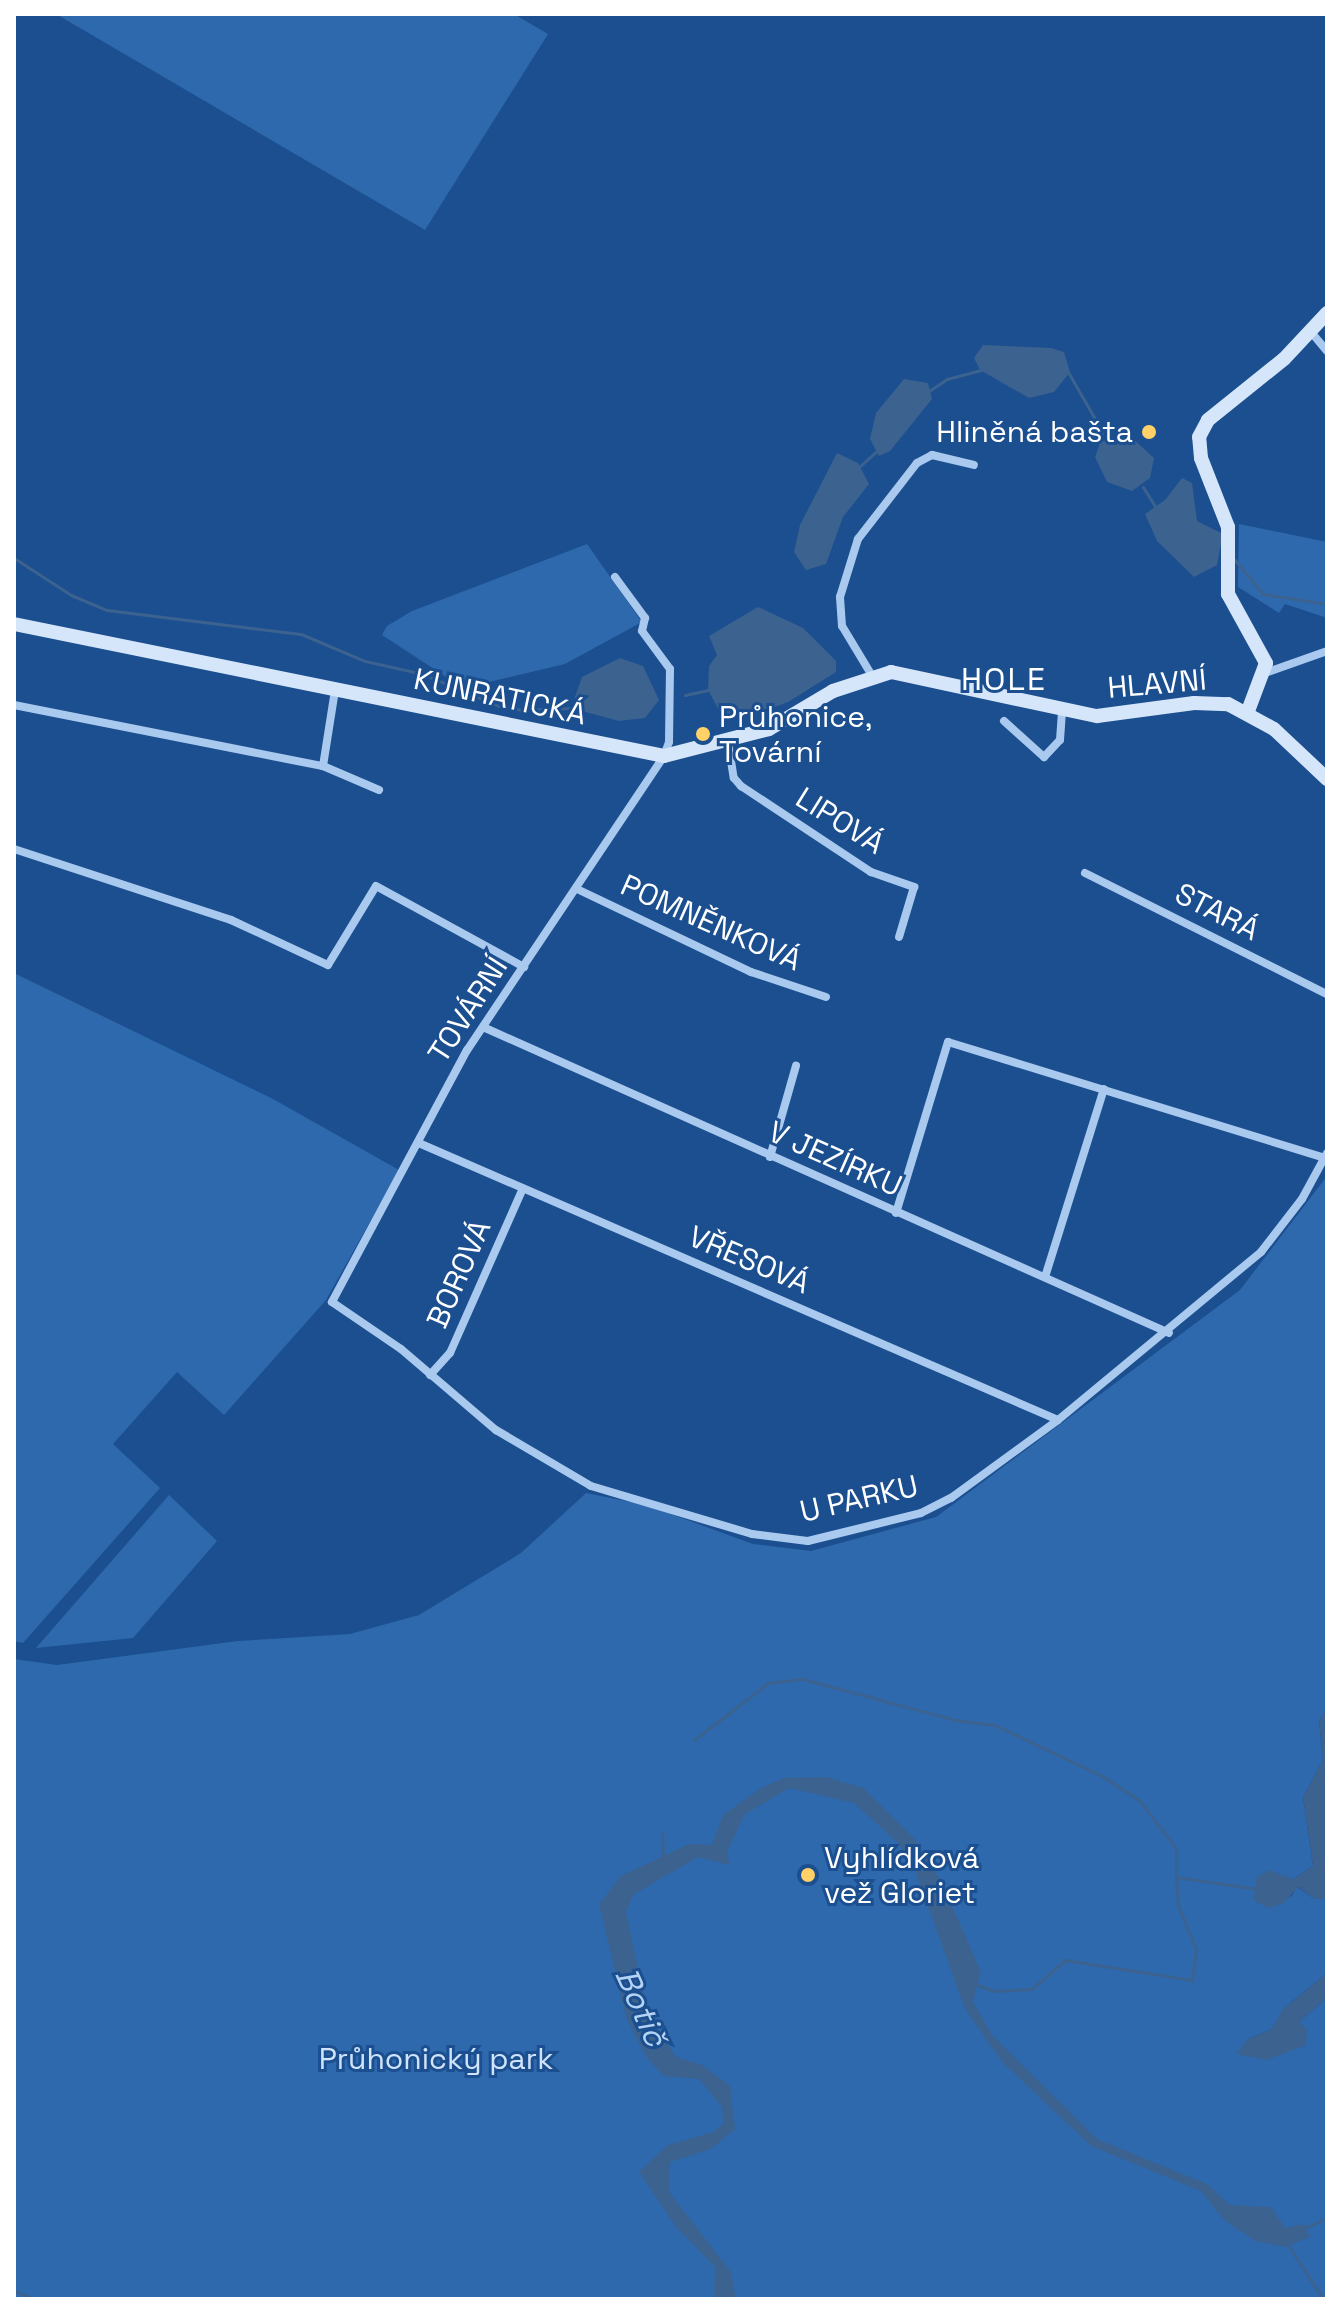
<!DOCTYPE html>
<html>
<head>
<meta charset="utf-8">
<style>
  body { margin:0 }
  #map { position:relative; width:1341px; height:2313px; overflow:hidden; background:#1b4f8f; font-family:"Space Grotesk",sans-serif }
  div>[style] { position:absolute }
  .green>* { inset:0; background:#2e69ad }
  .water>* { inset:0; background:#3c6290 }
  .stream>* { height:3px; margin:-1.5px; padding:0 1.5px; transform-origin:1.5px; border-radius:1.5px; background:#3c6290 }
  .street>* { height:8px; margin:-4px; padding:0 4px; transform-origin:4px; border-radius:4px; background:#a9c9ee }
  .secondary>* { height:14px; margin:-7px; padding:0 7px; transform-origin:7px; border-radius:7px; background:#d6e6fa }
  .dots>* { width:22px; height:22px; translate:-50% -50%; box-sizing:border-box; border:4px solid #1b4f8f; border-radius:50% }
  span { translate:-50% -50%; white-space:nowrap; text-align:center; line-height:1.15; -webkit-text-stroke:6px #1b4f8f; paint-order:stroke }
  .poi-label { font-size:30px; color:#fff }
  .right { translate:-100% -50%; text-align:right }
  .left { translate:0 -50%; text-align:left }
  .street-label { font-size:30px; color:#fff }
  .park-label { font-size:30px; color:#cfe3fa }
  .neighbourhood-label { font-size:32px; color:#fff; letter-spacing:2px }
  .water-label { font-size:32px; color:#b5d3f5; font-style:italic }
  .frame { position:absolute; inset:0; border:16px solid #fff; pointer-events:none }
</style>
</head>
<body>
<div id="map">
  <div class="green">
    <i style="clip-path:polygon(56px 14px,514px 14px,548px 34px,425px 230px)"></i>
    <i style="clip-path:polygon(1239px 524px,1327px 542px,1327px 618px,1285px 604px,1279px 613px,1238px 587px)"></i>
    <i style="clip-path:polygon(587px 544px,642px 622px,565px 664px,463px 688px,382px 635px,387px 626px,412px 611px)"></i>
    <i style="clip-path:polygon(14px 973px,273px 1099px,399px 1170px,326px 1300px,224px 1415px,177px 1372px,113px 1444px,160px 1488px,23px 1643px,14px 1641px)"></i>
    <i style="clip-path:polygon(1327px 1176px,1327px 1709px,1319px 1721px,1323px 1760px,1303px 1797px,1313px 1866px,1293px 1879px,1275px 1875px,1291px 1897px,1297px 1887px,1315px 1899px,1327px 1899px,1327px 1973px,1289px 2004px,1272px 2029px,1248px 2039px,1294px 2049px,1306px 2045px,1299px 2022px,1327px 1998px,1327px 2299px,14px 2299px,14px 1659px,57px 1665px,238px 1641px,350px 1634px,419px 1615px,521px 1553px,586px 1493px,646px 1505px,753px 1544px,811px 1551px,936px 1517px,1240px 1290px)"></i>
    <i style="clip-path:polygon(169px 1495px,217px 1541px,133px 1638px,36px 1648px)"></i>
  </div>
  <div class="water">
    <i style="clip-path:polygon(983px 345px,1051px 348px,1064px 352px,1070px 372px,1054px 392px,1029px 398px,980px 370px,974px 358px)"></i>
    <i style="clip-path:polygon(904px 379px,928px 383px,932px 399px,890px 451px,879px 456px,870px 439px,876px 413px)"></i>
    <i style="clip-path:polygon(1130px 436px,1154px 458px,1150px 478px,1132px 491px,1107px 482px,1095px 457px,1101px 441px)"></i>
    <i style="clip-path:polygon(837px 453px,858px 463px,869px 484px,843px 517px,826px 564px,806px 570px,794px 552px,800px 525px)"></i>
    <i style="clip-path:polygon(1182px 478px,1192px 483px,1197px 521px,1223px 534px,1217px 565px,1194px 577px,1157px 541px,1145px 514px,1165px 500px)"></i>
    <i style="clip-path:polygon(758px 607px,803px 628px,836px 661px,836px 672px,788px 702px,756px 714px,730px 717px,721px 714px,708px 690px,709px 666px,717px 655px,709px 636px)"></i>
    <i style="clip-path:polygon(620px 658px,643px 666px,659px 700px,645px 718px,619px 721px,571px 708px,582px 677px)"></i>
    <i style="clip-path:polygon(1327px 1709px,1327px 1899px,1315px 1899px,1298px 1887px,1283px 1904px,1268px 1908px,1253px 1900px,1257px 1877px,1269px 1870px,1293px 1879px,1313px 1866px,1303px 1797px,1323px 1760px,1319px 1721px)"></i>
    <i style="clip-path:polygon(826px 1777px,863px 1788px,914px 1838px,941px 1881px,981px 1972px,973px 2002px,993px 2036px,1097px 2139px,1207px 2184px,1230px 2205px,1271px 2207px,1285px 2228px,1304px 2224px,1310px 2237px,1284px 2247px,1255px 2241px,1223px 2219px,1201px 2191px,1091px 2146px,1002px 2062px,965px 2009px,916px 1873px,898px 1843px,854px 1803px,789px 1788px,744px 1815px,728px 1850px,729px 1865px,698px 1857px,633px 1895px,626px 1912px,645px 2001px,658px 2030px,676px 2057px,702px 2065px,730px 2086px,735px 2129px,711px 2149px,670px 2162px,669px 2192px,731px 2272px,736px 2299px,714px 2299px,715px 2267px,676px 2227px,639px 2172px,668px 2145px,713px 2132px,723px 2124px,722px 2107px,699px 2079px,664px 2076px,646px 2057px,626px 2017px,599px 1904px,621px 1876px,689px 1844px,712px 1845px,723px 1815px,761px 1788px,784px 1778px)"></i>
    <i style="clip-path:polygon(1327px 1973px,1327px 1998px,1299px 2022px,1307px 2030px,1306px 2045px,1267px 2060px,1236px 2054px,1248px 2039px,1272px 2029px,1283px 2009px)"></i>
  </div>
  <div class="stream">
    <i style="left:1068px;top:372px;width:68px;rotate:60deg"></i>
    <i style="left:1102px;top:431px;width:15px;rotate:98deg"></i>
    <i style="left:929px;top:391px;width:22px;rotate:-34deg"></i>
    <i style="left:947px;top:379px;width:35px;rotate:-15deg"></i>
    <i style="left:859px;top:467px;width:24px;rotate:-42deg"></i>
    <i style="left:1143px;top:487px;width:28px;rotate:58deg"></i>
    <i style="left:14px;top:558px;width:68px;rotate:33deg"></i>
    <i style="left:71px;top:595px;width:39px;rotate:23deg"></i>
    <i style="left:107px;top:610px;width:195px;rotate:7.1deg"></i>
    <i style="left:301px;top:634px;width:69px;rotate:22.9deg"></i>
    <i style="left:365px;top:661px;width:59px;rotate:12.6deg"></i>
    <i style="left:423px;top:674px;width:82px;rotate:22.8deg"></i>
    <i style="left:499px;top:706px;width:22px;rotate:10deg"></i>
    <i style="left:521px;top:710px;width:52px;rotate:-2.2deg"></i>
    <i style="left:1234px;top:559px;width:45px;rotate:50.4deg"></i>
    <i style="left:1263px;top:594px;width:65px;rotate:8.9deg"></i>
    <i style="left:685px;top:695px;width:25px;rotate:-12deg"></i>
    <i style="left:694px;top:1740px;width:93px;rotate:-37.6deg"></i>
    <i style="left:768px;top:1683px;width:35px;rotate:-7deg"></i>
    <i style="left:803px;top:1679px;width:157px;rotate:15.1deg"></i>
    <i style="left:955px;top:1720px;width:40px;rotate:7.1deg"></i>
    <i style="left:995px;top:1725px;width:119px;rotate:25.5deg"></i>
    <i style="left:1102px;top:1776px;width:44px;rotate:33deg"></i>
    <i style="left:1139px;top:1800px;width:61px;rotate:52.4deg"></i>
    <i style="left:1176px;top:1848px;width:29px;rotate:90deg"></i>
    <i style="left:662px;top:1833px;width:26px;rotate:88deg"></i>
    <i style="left:976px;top:1984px;width:18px;rotate:22deg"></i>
    <i style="left:993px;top:1991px;width:39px;rotate:-3deg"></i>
    <i style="left:1032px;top:1989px;width:44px;rotate:-41.3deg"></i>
    <i style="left:1065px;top:1960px;width:129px;rotate:8.9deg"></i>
    <i style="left:1192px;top:1980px;width:30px;rotate:-82deg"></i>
    <i style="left:1196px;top:1950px;width:48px;rotate:-111.8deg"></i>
    <i style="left:1178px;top:1905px;width:28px;rotate:-94deg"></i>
    <i style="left:1176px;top:1877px;width:82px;rotate:8.4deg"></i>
    <i style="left:1303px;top:2229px;width:26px;rotate:-25deg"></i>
    <i style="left:1286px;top:2242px;width:68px;rotate:57deg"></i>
    <i style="left:14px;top:2291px;width:22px;rotate:21deg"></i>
  </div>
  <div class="street">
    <i style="left:1311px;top:332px;width:25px;rotate:50deg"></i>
    <i style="left:615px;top:577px;width:51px;rotate:53.8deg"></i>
    <i style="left:645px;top:618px;width:13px;rotate:103deg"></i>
    <i style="left:642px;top:631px;width:47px;rotate:53.6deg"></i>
    <i style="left:670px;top:669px;width:73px;rotate:90.8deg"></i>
    <i style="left:669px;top:742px;width:15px;rotate:110deg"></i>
    <i style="left:664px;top:756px;width:354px;rotate:123.8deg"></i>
    <i style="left:467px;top:1050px;width:286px;rotate:118.2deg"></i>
    <i style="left:332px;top:1302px;width:83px;rotate:34.3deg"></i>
    <i style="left:401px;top:1349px;width:125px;rotate:40.5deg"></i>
    <i style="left:496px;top:1430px;width:110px;rotate:30.5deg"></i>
    <i style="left:591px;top:1486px;width:168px;rotate:16.6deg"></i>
    <i style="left:752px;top:1534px;width:56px;rotate:7.1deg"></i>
    <i style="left:808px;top:1541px;width:116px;rotate:-13.9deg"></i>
    <i style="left:921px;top:1513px;width:34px;rotate:-27deg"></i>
    <i style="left:951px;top:1498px;width:132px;rotate:-36.1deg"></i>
    <i style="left:1058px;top:1420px;width:264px;rotate:-39.6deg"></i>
    <i style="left:1261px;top:1252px;width:67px;rotate:-52.3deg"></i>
    <i style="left:1302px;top:1199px;width:52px;rotate:-61.5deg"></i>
    <i style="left:1265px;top:673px;width:66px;rotate:-19.5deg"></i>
    <i style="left:871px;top:674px;width:56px;rotate:-121.1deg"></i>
    <i style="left:842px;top:626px;width:29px;rotate:-94deg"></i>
    <i style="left:840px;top:597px;width:61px;rotate:-72.8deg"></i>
    <i style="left:858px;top:539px;width:96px;rotate:-52.2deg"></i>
    <i style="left:917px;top:463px;width:17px;rotate:-28deg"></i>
    <i style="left:932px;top:455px;width:43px;rotate:13.4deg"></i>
    <i style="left:14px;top:705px;width:315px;rotate:11.2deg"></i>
    <i style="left:323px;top:766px;width:61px;rotate:23.2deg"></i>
    <i style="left:1004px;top:721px;width:54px;rotate:42deg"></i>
    <i style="left:1044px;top:757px;width:23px;rotate:-47deg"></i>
    <i style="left:1060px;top:740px;width:31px;rotate:-86deg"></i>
    <i style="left:728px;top:742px;width:36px;rotate:81deg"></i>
    <i style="left:734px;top:778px;width:11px;rotate:49deg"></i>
    <i style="left:741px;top:786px;width:156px;rotate:33.5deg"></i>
    <i style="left:871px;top:872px;width:46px;rotate:19.2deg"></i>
    <i style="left:914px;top:887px;width:52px;rotate:106.7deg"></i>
    <i style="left:323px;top:766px;width:77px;rotate:-81deg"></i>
    <i style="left:14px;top:849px;width:228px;rotate:18.1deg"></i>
    <i style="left:231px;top:920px;width:107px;rotate:24.9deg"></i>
    <i style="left:328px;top:965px;width:92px;rotate:-58.7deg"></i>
    <i style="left:376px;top:886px;width:169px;rotate:28.7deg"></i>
    <i style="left:1085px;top:873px;width:271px;rotate:26.6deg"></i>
    <i style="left:577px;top:889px;width:193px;rotate:25.5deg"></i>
    <i style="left:751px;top:972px;width:79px;rotate:18.4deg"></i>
    <i style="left:483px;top:1027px;width:751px;rotate:24.04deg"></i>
    <i style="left:421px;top:1144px;width:694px;rotate:23.43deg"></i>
    <i style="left:770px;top:1157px;width:95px;rotate:-74.1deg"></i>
    <i style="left:896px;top:1213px;width:179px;rotate:-73.1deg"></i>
    <i style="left:948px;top:1042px;width:394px;rotate:17.1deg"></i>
    <i style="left:1045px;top:1277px;width:197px;rotate:-72.6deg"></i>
    <i style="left:430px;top:1375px;width:30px;rotate:-48deg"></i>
    <i style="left:450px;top:1353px;width:180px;rotate:-66.1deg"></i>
  </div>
  <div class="secondary">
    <i style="left:14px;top:624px;width:663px;rotate:11.48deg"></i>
    <i style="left:664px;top:756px;width:108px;rotate:-14.4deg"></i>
    <i style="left:769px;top:729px;width:74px;rotate:-30.7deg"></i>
    <i style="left:833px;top:691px;width:61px;rotate:-18.1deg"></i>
    <i style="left:891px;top:672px;width:211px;rotate:12.1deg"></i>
    <i style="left:1097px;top:716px;width:98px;rotate:-7.6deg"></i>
    <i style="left:1194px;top:703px;width:34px;rotate:2deg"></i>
    <i style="left:1228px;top:704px;width:52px;rotate:28.5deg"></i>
    <i style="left:1274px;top:729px;width:73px;rotate:43.3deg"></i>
    <i style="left:1248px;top:711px;width:51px;rotate:-69.4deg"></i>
    <i style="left:1266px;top:663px;width:79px;rotate:-118.8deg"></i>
    <i style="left:1228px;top:594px;width:67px;rotate:-90deg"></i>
    <i style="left:1228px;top:527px;width:74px;rotate:-111.4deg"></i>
    <i style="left:1201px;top:458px;width:21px;rotate:-95deg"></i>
    <i style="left:1199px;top:437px;width:19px;rotate:-62deg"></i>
    <i style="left:1208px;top:420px;width:97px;rotate:-38.8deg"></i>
    <i style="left:1284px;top:359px;width:63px;rotate:-46.9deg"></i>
  </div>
  <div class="dots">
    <i style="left:1149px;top:432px;background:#ffd166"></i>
    <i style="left:703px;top:734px;background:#ffd166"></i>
    <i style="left:808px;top:1875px;background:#ffd166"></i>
  </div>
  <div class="poi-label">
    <span class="right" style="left:1133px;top:432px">Hliněná bašta</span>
    <span class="left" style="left:719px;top:734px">Průhonice,<br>Tovární</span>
    <span class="left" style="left:824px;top:1875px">Vyhlídková<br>vež Gloriet</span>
  </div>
  <div class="street-label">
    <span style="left:1157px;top:684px;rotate:-5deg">HLAVNÍ</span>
    <span style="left:500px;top:697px;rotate:12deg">KUNRATICKÁ</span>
    <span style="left:840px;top:821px;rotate:32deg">LIPOVÁ</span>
    <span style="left:1217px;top:912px;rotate:27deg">STARÁ</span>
    <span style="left:711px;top:923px;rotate:24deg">POMNĚNKOVÁ</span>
    <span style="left:468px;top:1010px;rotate:-57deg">TOVÁRNÍ</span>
    <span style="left:835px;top:1159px;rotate:24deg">V JEZÍRKU</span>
    <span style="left:749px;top:1260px;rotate:23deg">VŘESOVÁ</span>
    <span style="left:459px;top:1274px;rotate:-66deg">BOROVÁ</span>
    <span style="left:859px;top:1499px;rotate:-13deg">U PARKU</span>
  </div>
  <div class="park-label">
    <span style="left:436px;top:2059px">Průhonický park</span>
  </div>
  <div class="neighbourhood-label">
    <span style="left:1004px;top:679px">HOLE</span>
  </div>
  <div class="water-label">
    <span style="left:641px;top:2007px;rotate:66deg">Botič</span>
  </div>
  <div class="frame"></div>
</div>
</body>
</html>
